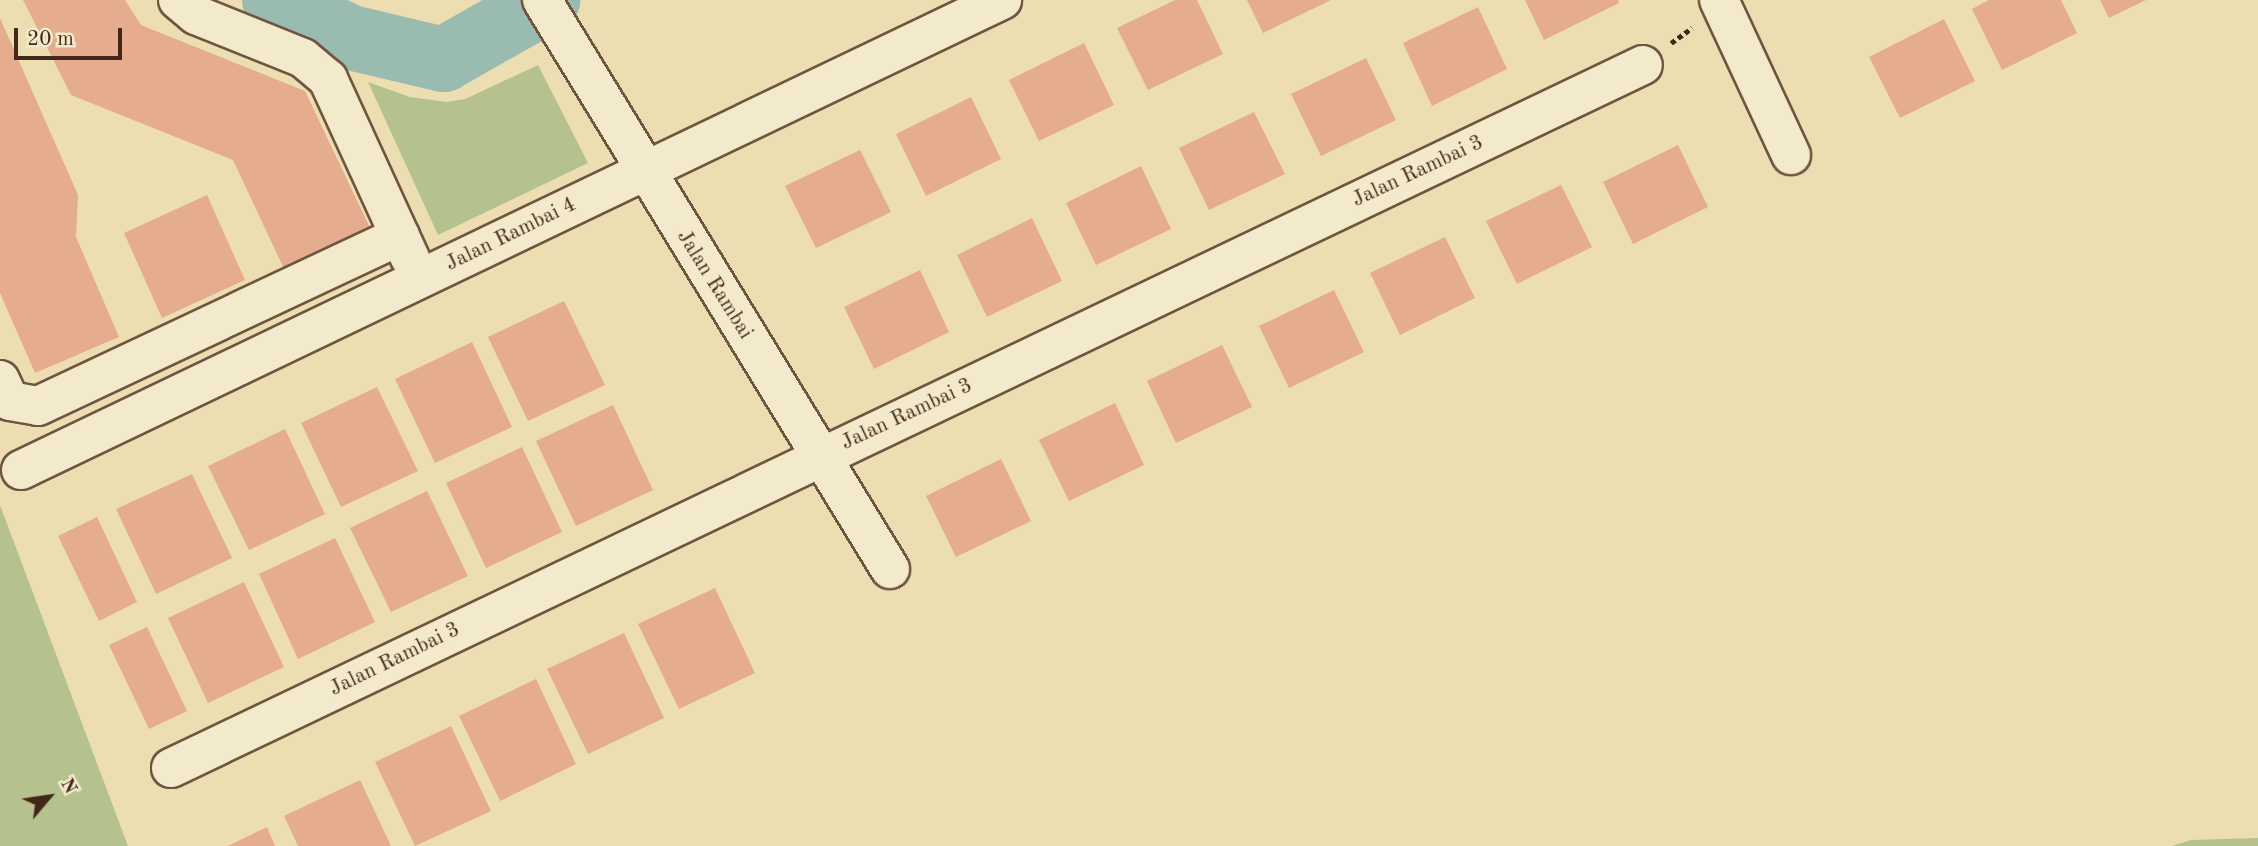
<!DOCTYPE html>
<html>
<head>
<meta charset="utf-8">
<style>
  body { margin:0 }
  #map { position:relative; width:2258px; height:846px; overflow:hidden; background:#eddeb1; font-family:"Old Standard TT",serif }
  div>[style] { position:absolute }
  .green>* { inset:0; background:#b5c28d }
  .river>* { height:65px; margin:-32.5px; padding:0 32.5px; transform-origin:32.5px; border-radius:32.5px; background:#9abbb0 }
  .building>* { inset:0; background:#e5ac8e }
  .path>* { height:4.5px; margin-top:-2.25px; transform-origin:0; background:repeating-linear-gradient(90deg,#45271a 0 5px,transparent 0 8.5px) }
  .roads { filter:drop-shadow(2px 0 #6f5540) drop-shadow(-2px 0 #6f5540) drop-shadow(0 2px #6f5540) drop-shadow(0 -2px #6f5540) }
  .minor>* { height:38px; margin:-19px; padding:0 19px; transform-origin:19px; border-radius:19px; background:#f3eacc }
  span { translate:-50% -50%; white-space:nowrap; text-align:center; line-height:1.15; -webkit-text-stroke:5px #f3eacc; paint-order:stroke }
  .street-label { font-size:21px; color:#45271a }
  .north { position:absolute; left:14px; top:762px; width:70px; height:70px; -webkit-text-stroke:5px #f3eacc; paint-order:stroke; rotate:61deg; font-size:19px; font-weight:700; line-height:28px; text-align:center; color:#45271a }
  .north::after { content:''; display:block; margin:auto; width:24px; height:32px; background:#45271a; clip-path:polygon(50% 0,100% 100%,50% 72%,0 100%) }
  .scale { position:absolute; left:14px; top:28px; width:108px; height:32px; box-sizing:border-box; border:4px solid #45271a; border-top:0; padding-left:9px; font-size:21px; line-height:24px; white-space:nowrap; color:#45271a; -webkit-text-stroke:5px #f3eacc; paint-order:stroke }
</style>
</head>
<body>
<div id="map">
  <div class="green">
    <i style="clip-path:polygon(538px 65px,588px 163px,438px 235px,368px 82px,410px 97px,447px 102px,465px 99px)"></i>
    <i style="clip-path:polygon(0 505px,128px 846px,0 846px)"></i>
    <i style="clip-path:polygon(2258px 838px,2258px 846px,2172px 846px,2191px 840px)"></i>
  </div>
  <div class="river">
    <i style="left:274px;top:0;width:85px;rotate:26deg"></i>
    <i style="left:350px;top:37px;width:96px;rotate:13.3deg"></i>
    <i style="left:443px;top:59px;width:120px;rotate:-29.6deg"></i>
  </div>
  <div class="building">
    <i style="clip-path:polygon(23px 0,125px 0,141px 25px,305px 91px,371px 230px,285px 271px,233px 160px,71px 95px)"></i>
    <i style="clip-path:polygon(1175px 0,1197px 0,1223px 54px,1148px 90px,1117px 28px)"></i>
    <i style="clip-path:polygon(1247px 0,1331px 0,1263px 33px)"></i>
    <i style="clip-path:polygon(1525px 0,1618px 0,1619px 3px,1544px 40px)"></i>
    <i style="clip-path:polygon(1989px 0,2061px 0,2077px 33px,2002px 70px,1972px 9px)"></i>
    <i style="clip-path:polygon(2100px 0,2146px 0,2109px 18px)"></i>
    <i style="clip-path:polygon(1478px 7px,1507px 69px,1432px 106px,1403px 43px)"></i>
    <i style="clip-path:polygon(0 18px,78px 195px,76px 237px,119px 337px,35px 373px,0 293px)"></i>
    <i style="clip-path:polygon(1944px 19px,1975px 81px,1900px 118px,1869px 57px)"></i>
    <i style="clip-path:polygon(1084px 43px,1114px 105px,1039px 141px,1009px 80px)"></i>
    <i style="clip-path:polygon(1366px 58px,1396px 120px,1321px 156px,1291px 94px)"></i>
    <i style="clip-path:polygon(971px 97px,1001px 159px,926px 196px,896px 134px)"></i>
    <i style="clip-path:polygon(1254px 112px,1285px 174px,1209px 210px,1179px 148px)"></i>
    <i style="clip-path:polygon(1678px 145px,1708px 207px,1633px 244px,1603px 182px)"></i>
    <i style="clip-path:polygon(860px 150px,891px 212px,816px 248px,785px 186px)"></i>
    <i style="clip-path:polygon(1141px 166px,1171px 229px,1096px 265px,1066px 203px)"></i>
    <i style="clip-path:polygon(1561px 185px,1592px 247px,1517px 284px,1486px 221px)"></i>
    <i style="clip-path:polygon(207px 195px,245px 280px,162px 318px,124px 233px)"></i>
    <i style="clip-path:polygon(1032px 218px,1062px 281px,987px 317px,957px 255px)"></i>
    <i style="clip-path:polygon(1445px 237px,1475px 298px,1400px 335px,1370px 273px)"></i>
    <i style="clip-path:polygon(920px 270px,949px 332px,874px 369px,844px 307px)"></i>
    <i style="clip-path:polygon(1334px 290px,1364px 352px,1289px 388px,1259px 326px)"></i>
    <i style="clip-path:polygon(564px 301px,605px 385px,528px 421px,488px 337px)"></i>
    <i style="clip-path:polygon(472px 342px,512px 427px,435px 463px,395px 379px)"></i>
    <i style="clip-path:polygon(1222px 345px,1252px 407px,1176px 443px,1147px 381px)"></i>
    <i style="clip-path:polygon(377px 387px,418px 471px,341px 507px,301px 423px)"></i>
    <i style="clip-path:polygon(1115px 403px,1144px 465px,1069px 501px,1039px 440px)"></i>
    <i style="clip-path:polygon(613px 405px,653px 490px,576px 526px,536px 441px)"></i>
    <i style="clip-path:polygon(285px 429px,325px 514px,249px 550px,208px 466px)"></i>
    <i style="clip-path:polygon(522px 447px,562px 532px,486px 568px,446px 483px)"></i>
    <i style="clip-path:polygon(1001px 459px,1031px 521px,956px 557px,926px 496px)"></i>
    <i style="clip-path:polygon(192px 474px,232px 558px,156px 594px,116px 509px)"></i>
    <i style="clip-path:polygon(427px 491px,468px 576px,391px 612px,350px 528px)"></i>
    <i style="clip-path:polygon(97px 517px,137px 602px,99px 621px,58px 536px)"></i>
    <i style="clip-path:polygon(335px 538px,375px 622px,298px 659px,259px 574px)"></i>
    <i style="clip-path:polygon(244px 582px,284px 667px,208px 703px,168px 618px)"></i>
    <i style="clip-path:polygon(715px 588px,755px 673px,679px 709px,638px 624px)"></i>
    <i style="clip-path:polygon(147px 627px,187px 711px,149px 729px,109px 645px)"></i>
    <i style="clip-path:polygon(624px 633px,664px 718px,588px 754px,547px 669px)"></i>
    <i style="clip-path:polygon(536px 679px,576px 764px,500px 801px,459px 716px)"></i>
    <i style="clip-path:polygon(451px 726px,491px 811px,415px 846px,375px 762px)"></i>
    <i style="clip-path:polygon(360px 780px,391px 846px,298px 846px,284px 816px)"></i>
    <i style="clip-path:polygon(267px 827px,275px 846px,228px 846px)"></i>
  </div>
  <div class="path">
    <i style="left:1671px;top:43px;width:26px;rotate:-36deg"></i>
  </div>
  <div class="roads">
    <div class="minor">
      <i style="left:178px;top:0;width:23px;rotate:40deg"></i>
      <i style="left:196px;top:15px;width:115px;rotate:21.9deg"></i>
      <i style="left:303px;top:58px;width:33px;rotate:40deg"></i>
      <i style="left:328px;top:79px;width:197px;rotate:65.4deg"></i>
      <i style="left:542px;top:0;width:667px;rotate:58.55deg"></i>
      <i style="left:1719px;top:0;width:171px;rotate:65.1deg"></i>
      <i style="left:0;top:380px;width:23px;rotate:65deg"></i>
      <i style="left:10px;top:401px;width:28px;rotate:10deg"></i>
      <i style="left:38px;top:406px;width:400px;rotate:-25.2deg"></i>
      <i style="left:21px;top:470px;width:1088px;rotate:-25.6deg"></i>
      <i style="left:171px;top:768px;width:1631px;rotate:-25.53deg"></i>
    </div>
  </div>
  <div class="street-label">
    <span style="left:1418px;top:172px;rotate:-25deg">Jalan Rambai 3</span>
    <span style="left:511px;top:235px;rotate:-26deg">Jalan Rambai 4</span>
    <span style="left:714px;top:285px;rotate:58deg">Jalan Rambai</span>
    <span style="left:907px;top:415px;rotate:-25deg">Jalan Rambai 3</span>
    <span style="left:395px;top:660px;rotate:-26deg">Jalan Rambai 3</span>
  </div>
  <div class="north">N</div>
  <div class="scale">20 m</div>
</div>
</body>
</html>
